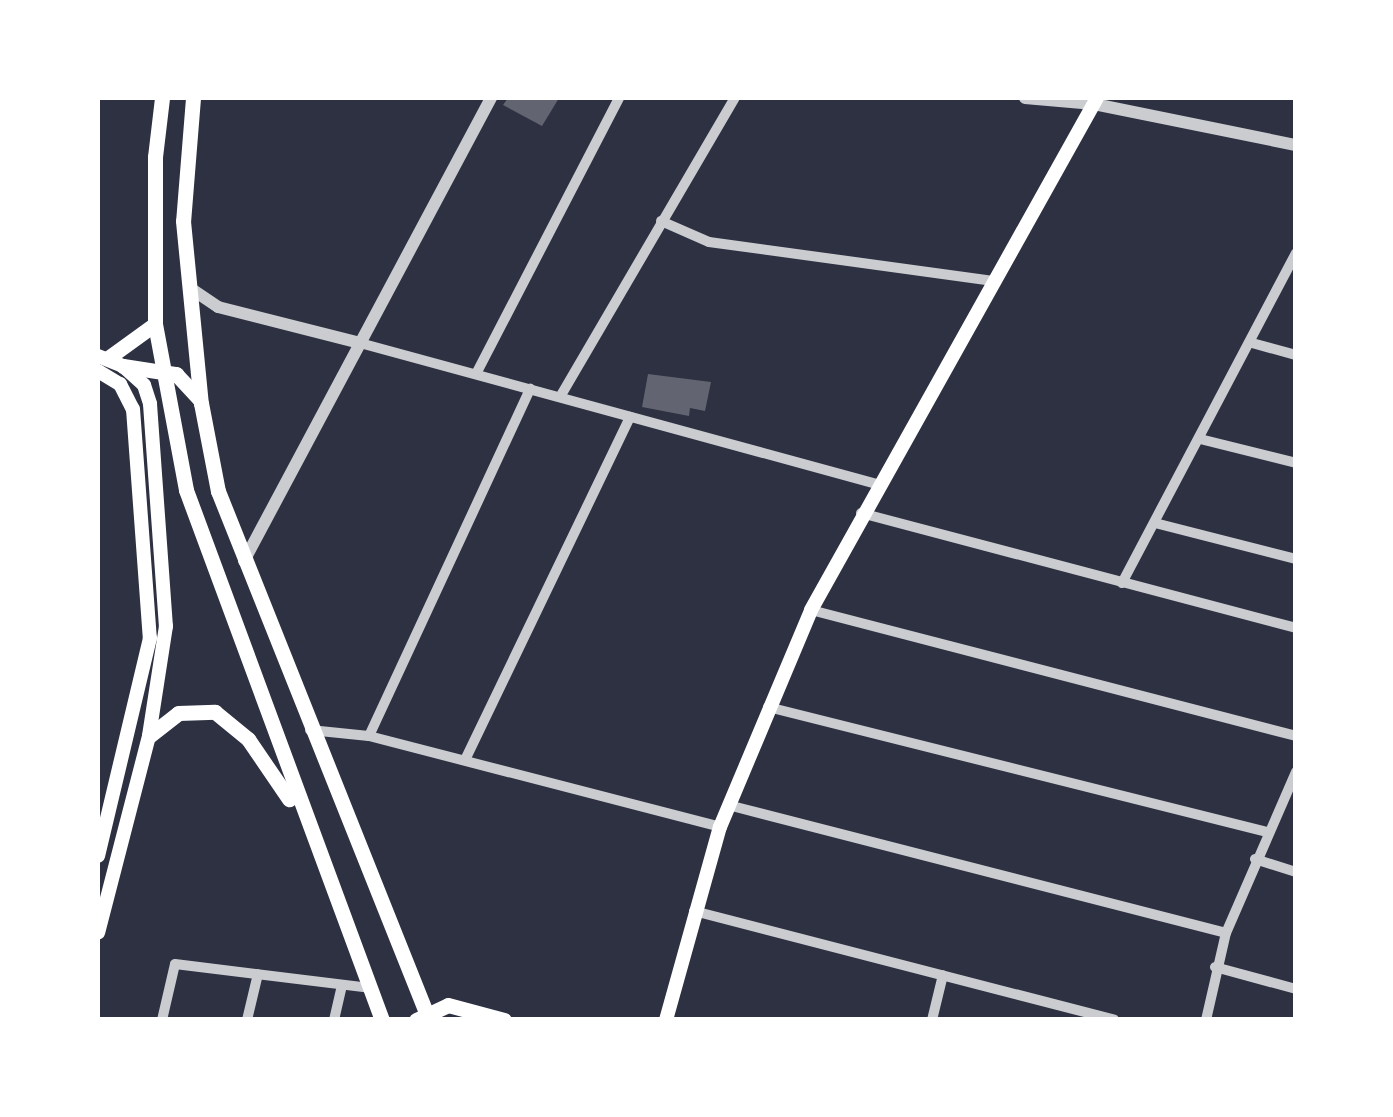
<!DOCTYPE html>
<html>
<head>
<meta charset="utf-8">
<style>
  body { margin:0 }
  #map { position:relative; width:1393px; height:1117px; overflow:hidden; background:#2d3142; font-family:"Alegreya Sans",sans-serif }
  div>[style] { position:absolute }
  .building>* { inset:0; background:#626471 }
  .minor>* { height:10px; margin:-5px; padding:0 5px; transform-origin:5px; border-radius:5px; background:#caccd0 }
  .tertiary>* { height:12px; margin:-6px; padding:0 6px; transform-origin:6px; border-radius:6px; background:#caccd0 }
  .secondary>* { height:14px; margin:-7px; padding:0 7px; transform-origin:7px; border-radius:7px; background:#fff }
  .primary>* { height:15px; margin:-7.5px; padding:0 7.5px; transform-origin:7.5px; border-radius:7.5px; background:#fff }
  span { translate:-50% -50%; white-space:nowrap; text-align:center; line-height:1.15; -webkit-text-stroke:9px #fff; paint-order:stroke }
  .frame { position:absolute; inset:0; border:100px solid #fff; pointer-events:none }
</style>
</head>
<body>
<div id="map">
  <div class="building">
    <i style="clip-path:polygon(508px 98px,559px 98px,542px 126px,503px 105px)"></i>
    <i style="clip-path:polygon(648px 374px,711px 382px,705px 411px,690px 408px,689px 416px,642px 407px)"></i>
  </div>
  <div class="minor">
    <i style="left:661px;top:221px;width:52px;rotate:23.6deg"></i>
    <i style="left:709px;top:242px;width:287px;rotate:7.8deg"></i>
    <i style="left:360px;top:343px;width:536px;rotate:15.26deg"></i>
    <i style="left:1252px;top:343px;width:46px;rotate:15.3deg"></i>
    <i style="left:476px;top:374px;width:311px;rotate:-62.6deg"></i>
    <i style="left:560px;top:397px;width:346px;rotate:-59.7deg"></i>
    <i style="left:1200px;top:439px;width:99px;rotate:14deg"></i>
    <i style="left:861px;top:513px;width:450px;rotate:14.8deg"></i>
    <i style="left:1155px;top:523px;width:146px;rotate:14.3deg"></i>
    <i style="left:1122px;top:583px;width:373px;rotate:-62.2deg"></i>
    <i style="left:811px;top:610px;width:501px;rotate:14.56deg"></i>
    <i style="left:768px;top:707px;width:514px;rotate:14.06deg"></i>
    <i style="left:310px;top:730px;width:59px;rotate:5.8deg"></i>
    <i style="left:369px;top:736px;width:363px;rotate:14.5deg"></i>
    <i style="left:369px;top:736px;width:383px;rotate:-65.1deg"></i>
    <i style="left:465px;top:760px;width:381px;rotate:-64.3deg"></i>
    <i style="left:728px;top:805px;width:514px;rotate:14.41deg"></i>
    <i style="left:1255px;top:859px;width:43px;rotate:17.6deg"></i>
    <i style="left:694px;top:911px;width:434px;rotate:14.5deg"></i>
    <i style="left:1215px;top:967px;width:84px;rotate:15.2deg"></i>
    <i style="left:162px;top:1020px;width:57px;rotate:-76.9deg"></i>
    <i style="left:175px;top:964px;width:196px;rotate:7deg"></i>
    <i style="left:247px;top:1020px;width:47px;rotate:-76.6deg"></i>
    <i style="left:334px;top:1020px;width:35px;rotate:-77deg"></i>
    <i style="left:932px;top:1020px;width:46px;rotate:-76.3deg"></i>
    <i style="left:1206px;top:1020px;width:89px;rotate:-77.1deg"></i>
    <i style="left:1226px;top:933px;width:176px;rotate:-66.5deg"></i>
  </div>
  <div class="tertiary">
    <i style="left:1025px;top:98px;width:69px;rotate:5deg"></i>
    <i style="left:1094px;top:104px;width:206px;rotate:11.5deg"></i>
    <i style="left:190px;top:288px;width:34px;rotate:34deg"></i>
    <i style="left:218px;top:307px;width:146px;rotate:14.2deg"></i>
    <i style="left:244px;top:561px;width:525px;rotate:-61.92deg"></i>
  </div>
  <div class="secondary">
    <i style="left:98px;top:356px;width:27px;rotate:22deg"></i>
    <i style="left:123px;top:366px;width:28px;rotate:42deg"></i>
    <i style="left:144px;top:385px;width:20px;rotate:72deg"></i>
    <i style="left:150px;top:404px;width:223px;rotate:85.9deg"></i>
    <i style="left:166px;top:626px;width:111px;rotate:98.8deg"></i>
    <i style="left:149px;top:736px;width:203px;rotate:104.5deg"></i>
    <i style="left:98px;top:371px;width:26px;rotate:31deg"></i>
    <i style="left:120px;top:384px;width:28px;rotate:63deg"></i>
    <i style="left:133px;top:409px;width:230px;rotate:85.8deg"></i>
    <i style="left:150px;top:638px;width:224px;rotate:103.4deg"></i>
    <i style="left:666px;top:1020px;width:200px;rotate:-74.4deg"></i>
    <i style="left:720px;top:827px;width:235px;rotate:-67.2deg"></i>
    <i style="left:811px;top:610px;width:586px;rotate:-60.81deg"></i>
  </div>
  <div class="primary">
    <i style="left:162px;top:98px;width:59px;rotate:96.8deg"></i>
    <i style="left:155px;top:157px;width:167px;rotate:90deg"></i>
    <i style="left:155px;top:324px;width:169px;rotate:79.4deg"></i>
    <i style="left:186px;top:490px;width:565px;rotate:69.71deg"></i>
    <i style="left:193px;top:98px;width:123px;rotate:94.6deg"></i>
    <i style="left:183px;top:221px;width:183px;rotate:84.4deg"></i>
    <i style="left:201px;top:403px;width:90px;rotate:79.1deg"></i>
    <i style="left:218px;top:491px;width:570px;rotate:68.25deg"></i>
    <i style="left:108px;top:358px;width:58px;rotate:-35.9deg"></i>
    <i style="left:123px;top:366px;width:54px;rotate:8.6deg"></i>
    <i style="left:176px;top:374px;width:34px;rotate:47deg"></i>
    <i style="left:149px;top:736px;width:37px;rotate:-38deg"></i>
    <i style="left:178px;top:713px;width:37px;rotate:-2deg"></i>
    <i style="left:215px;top:712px;width:43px;rotate:39.3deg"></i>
    <i style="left:248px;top:739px;width:73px;rotate:55.7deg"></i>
    <i style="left:416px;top:1020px;width:35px;rotate:-25deg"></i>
    <i style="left:448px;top:1005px;width:58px;rotate:15deg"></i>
  </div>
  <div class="frame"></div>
</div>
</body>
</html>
